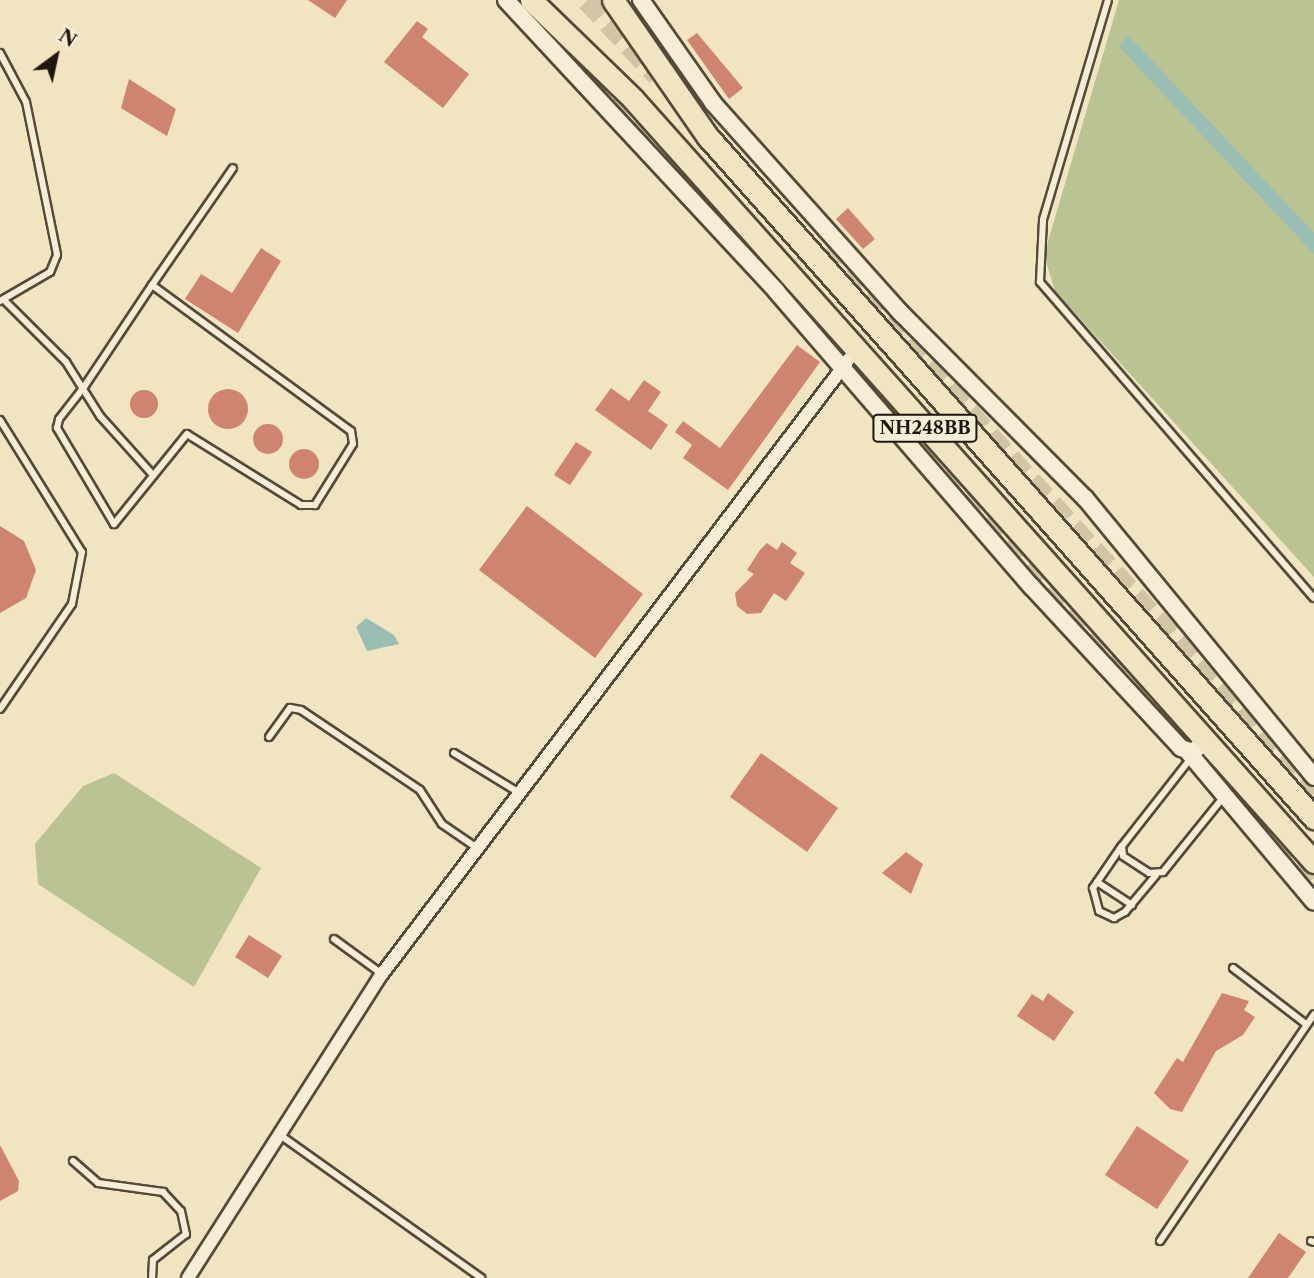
<!DOCTYPE html>
<html>
<head>
<meta charset="utf-8">
<style>
  body { margin:0 }
  #map { position:relative; width:1314px; height:1278px; overflow:hidden; background:#f1e4c1; font-family:"Libre Caslon Text",serif }
  div>[style] { position:absolute }
  .green>* { inset:0; background:#bac493 }
  .water>* { inset:0; background:#9bbeb4 }
  .building>* { inset:0; background:#cf8470 }
  .round { border-radius:50% }
  .trunk-tunnel>* { height:21px; margin-top:-10.5px; transform-origin:0; background:repeating-linear-gradient(90deg,#d2c5a6 0 21px,transparent 0 31px) }
  .roads { filter:drop-shadow(2px 0 #544a39) drop-shadow(-2px 0 #544a39) drop-shadow(0 2px #544a39) drop-shadow(0 -2px #544a39) }
  .service>* { height:6px; margin:-3px; padding:0 3px; transform-origin:3px; border-radius:3px; background:#f6edd7 }
  .minor>* { height:12px; margin:-6px; padding:0 6px; transform-origin:6px; border-radius:6px; background:#f6edd7 }
  .tertiary>* { height:16px; margin:-8px; padding:0 8px; transform-origin:8px; border-radius:8px; background:#f6edd7 }
  .trunk>* { height:21px; margin:-10.5px; padding:0 10.5px; transform-origin:10.5px; border-radius:10.5px; background:#f1e4c1 }
  span { translate:-50% -50%; white-space:nowrap; text-align:center; line-height:1.15; -webkit-text-stroke:5px #f6edd7; paint-order:stroke }
  .shield-label span { padding:2px 5px; background:#f6edd7; border:2px solid; border-radius:5px; -webkit-text-stroke-width:0 }
  .shield-label { font-size:18px; color:#1f160c; font-weight:700 }
  .north { position:absolute; left:21px; top:21px; width:70px; height:70px; -webkit-text-stroke:5px #f6edd7; paint-order:stroke; rotate:33deg; font-size:19px; font-weight:700; line-height:28px; text-align:center; color:#1f160c }
  .north::after { content:''; display:block; margin:auto; width:24px; height:32px; background:#1f160c; clip-path:polygon(50% 0,100% 100%,50% 72%,0 100%) }
</style>
</head>
<body>
<div id="map">
  <div class="green">
    <i style="clip-path:polygon(1119px 0,1314px 0,1314px 577px,1055px 291px,1044px 255px)"></i>
    <i style="clip-path:polygon(114px 773px,261px 868px,194px 987px,38px 884px,35px 844px,83px 786px)"></i>
  </div>
  <div class="water">
    <i style="clip-path:polygon(1129px 36px,1314px 233px,1314px 254px,1118px 46px)"></i>
    <i style="clip-path:polygon(366px 618px,394px 635px,399px 644px,367px 651px,356px 627px)"></i>
  </div>
  <div class="building">
    <i style="clip-path:polygon(308px 0,347px 0,335px 18px)"></i>
    <i style="clip-path:polygon(417px 21px,428px 29px,422px 37px,469px 74px,443px 108px,384px 62px)"></i>
    <i style="clip-path:polygon(697px 33px,743px 88px,729px 99px,687px 40px)"></i>
    <i style="clip-path:polygon(129px 79px,176px 109px,167px 136px,121px 108px)"></i>
    <i style="clip-path:polygon(848px 208px,875px 239px,863px 249px,836px 219px)"></i>
    <i style="clip-path:polygon(261px 248px,281px 261px,238px 333px,185px 299px,201px 274px,232px 293px)"></i>
    <i style="clip-path:polygon(797px 345px,820px 362px,728px 490px,683px 458px,692px 445px,675px 432px,683px 421px,720px 448px)"></i>
    <i style="clip-path:polygon(644px 380px,661px 392px,648px 411px,668px 425px,651px 450px,595px 410px,611px 388px,629px 401px)"></i>
    <i class="round" style="left:208px;top:389px;width:40px;height:40px"></i>
    <i class="round" style="left:130px;top:390px;width:28px;height:28px"></i>
    <i class="round" style="left:253px;top:424px;width:30px;height:30px"></i>
    <i style="clip-path:polygon(576px 442px,592px 452px,570px 485px,554px 475px)"></i>
    <i class="round" style="left:289px;top:449px;width:30px;height:30px"></i>
    <i style="clip-path:polygon(527px 506px,643px 594px,595px 658px,479px 570px)"></i>
    <i style="clip-path:polygon(0 526px,24px 541px,36px 570px,26px 598px,0 613px)"></i>
    <i style="clip-path:polygon(782px 542px,797px 553px,790px 563px,805px 573px,786px 601px,774px 593px,761px 613px,747px 614px,737px 606px,735px 593px,754px 574px,747px 570px,760px 550px,767px 543px,777px 550px)"></i>
    <i style="clip-path:polygon(761px 753px,838px 808px,807px 852px,730px 797px)"></i>
    <i style="clip-path:polygon(906px 852px,923px 864px,911px 894px,882px 873px)"></i>
    <i style="clip-path:polygon(249px 935px,282px 956px,268px 978px,235px 957px)"></i>
    <i style="clip-path:polygon(1048px 993px,1074px 1012px,1054px 1041px,1017px 1016px,1032px 994px,1043px 1001px)"></i>
    <i style="clip-path:polygon(1222px 993px,1249px 1001px,1244px 1010px,1255px 1017px,1243px 1035px,1216px 1051px,1182px 1112px,1170px 1109px,1154px 1093px,1177px 1058px,1183px 1062px)"></i>
    <i style="clip-path:polygon(1137px 1126px,1189px 1161px,1157px 1209px,1105px 1175px)"></i>
    <i style="clip-path:polygon(0 1145px,19px 1181px,18px 1191px,0 1201px)"></i>
    <i style="clip-path:polygon(1279px 1233px,1306px 1252px,1288px 1278px,1248px 1278px)"></i>
  </div>
  <div class="trunk-tunnel">
    <i style="left:587px;top:0;width:103px;rotate:47deg"></i>
    <i style="left:550px;top:31px;width:209px;rotate:46.2deg"></i>
    <i style="left:823px;top:251px;width:731px;rotate:47.83deg"></i>
    <i style="left:846px;top:353px;width:709px;rotate:48.66deg"></i>
  </div>
  <div class="roads">
    <div class="service">
      <i style="left:1108px;top:0;width:229px;rotate:106.5deg"></i>
      <i style="left:1043px;top:220px;width:62px;rotate:92.8deg"></i>
      <i style="left:1040px;top:282px;width:418px;rotate:49.1deg"></i>
      <i style="left:0;top:53px;width:55px;rotate:62deg"></i>
      <i style="left:26px;top:102px;width:156px;rotate:78.5deg"></i>
      <i style="left:57px;top:255px;width:18px;rotate:112deg"></i>
      <i style="left:50px;top:272px;width:58px;rotate:149.9deg"></i>
      <i style="left:152px;top:285px;width:247px;rotate:36.3deg"></i>
      <i style="left:351px;top:431px;width:13px;rotate:81deg"></i>
      <i style="left:353px;top:444px;width:72px;rotate:121.9deg"></i>
      <i style="left:315px;top:505px;width:14px;rotate:180deg"></i>
      <i style="left:301px;top:505px;width:134px;rotate:-148.1deg"></i>
      <i style="left:187px;top:434px;width:116px;rotate:129deg"></i>
      <i style="left:114px;top:524px;width:112px;rotate:-120.7deg"></i>
      <i style="left:57px;top:428px;width:9px;rotate:-77deg"></i>
      <i style="left:59px;top:419px;width:37px;rotate:-52deg"></i>
      <i style="left:82px;top:390px;width:126px;rotate:-56.3deg"></i>
      <i style="left:152px;top:285px;width:142px;rotate:-55.3deg"></i>
      <i style="left:4px;top:300px;width:88px;rotate:45deg"></i>
      <i style="left:66px;top:362px;width:64px;rotate:57.8deg"></i>
      <i style="left:100px;top:416px;width:79px;rotate:48.1deg"></i>
      <i style="left:0;top:420px;width:155px;rotate:58.2deg"></i>
      <i style="left:82px;top:552px;width:53px;rotate:100.9deg"></i>
      <i style="left:72px;top:604px;width:127px;rotate:124.4deg"></i>
      <i style="left:269px;top:737px;width:36px;rotate:-54deg"></i>
      <i style="left:290px;top:708px;width:11px;rotate:10deg"></i>
      <i style="left:301px;top:710px;width:143px;rotate:33.9deg"></i>
      <i style="left:420px;top:790px;width:40px;rotate:57.1deg"></i>
      <i style="left:442px;top:824px;width:42px;rotate:34.4deg"></i>
      <i style="left:454px;top:753px;width:75px;rotate:31.4deg"></i>
      <i style="left:1191px;top:758px;width:112px;rotate:128.1deg"></i>
      <i style="left:1122px;top:846px;width:10px;rotate:84deg"></i>
      <i style="left:1123px;top:856px;width:31px;rotate:33deg"></i>
      <i style="left:1149px;top:873px;width:14px;rotate:-4deg"></i>
      <i style="left:1163px;top:872px;width:94px;rotate:-51.1deg"></i>
      <i style="left:1121px;top:847px;width:50px;rotate:124.3deg"></i>
      <i style="left:1093px;top:888px;width:24px;rotate:75deg"></i>
      <i style="left:1099px;top:911px;width:17px;rotate:25deg"></i>
      <i style="left:1114px;top:918px;width:13px;rotate:-29deg"></i>
      <i style="left:1125px;top:912px;width:48px;rotate:-50deg"></i>
      <i style="left:1097px;top:882px;width:42px;rotate:33.3deg"></i>
      <i style="left:334px;top:939px;width:59px;rotate:36.1deg"></i>
      <i style="left:1233px;top:968px;width:92px;rotate:37.5deg"></i>
      <i style="left:280px;top:1135px;width:247px;rotate:35.4deg"></i>
      <i style="left:73px;top:1161px;width:33px;rotate:41deg"></i>
      <i style="left:98px;top:1183px;width:66px;rotate:7.9deg"></i>
      <i style="left:163px;top:1192px;width:26px;rotate:47deg"></i>
      <i style="left:181px;top:1211px;width:24px;rotate:78deg"></i>
      <i style="left:186px;top:1234px;width:42px;rotate:141.8deg"></i>
      <i style="left:153px;top:1260px;width:18px;rotate:93deg"></i>
      <i style="left:1160px;top:1241px;width:274px;rotate:-55.8deg"></i>
      <i style="left:1311px;top:1241px;width:3px;rotate:18deg"></i>
    </div>
    <div class="minor">
      <i style="left:188px;top:1278px;width:361px;rotate:-57.5deg"></i>
      <i style="left:382px;top:974px;width:784px;rotate:-52.78deg"></i>
    </div>
    <div class="tertiary">
      <i style="left:506px;top:0;width:398px;rotate:47.1deg"></i>
      <i style="left:777px;top:292px;width:389px;rotate:49.2deg"></i>
      <i style="left:1031px;top:586px;width:221px;rotate:47.2deg"></i>
      <i style="left:1181px;top:748px;width:13px;rotate:18deg"></i>
      <i style="left:1193px;top:752px;width:18px;rotate:-43deg"></i>
      <i style="left:641px;top:0;width:126px;rotate:55deg"></i>
      <i style="left:713px;top:103px;width:282px;rotate:48.2deg"></i>
      <i style="left:901px;top:313px;width:261px;rotate:45.2deg"></i>
      <i style="left:1085px;top:498px;width:361px;rotate:50.6deg"></i>
      <i style="left:1189px;top:753px;width:194px;rotate:50deg"></i>
    </div>
    <div class="trunk">
      <i style="left:531px;top:0;width:142px;rotate:44.1deg"></i>
      <i style="left:633px;top:99px;width:1023px;rotate:48.25deg"></i>
      <i style="left:613px;top:0;width:167px;rotate:55.3deg"></i>
      <i style="left:708px;top:137px;width:912px;rotate:48.34deg"></i>
    </div>
  </div>
  <div class="shield-label">
    <span style="left:925px;top:428px">NH248BB</span>
  </div>
  <div class="north">N</div>
</div>
</body>
</html>
